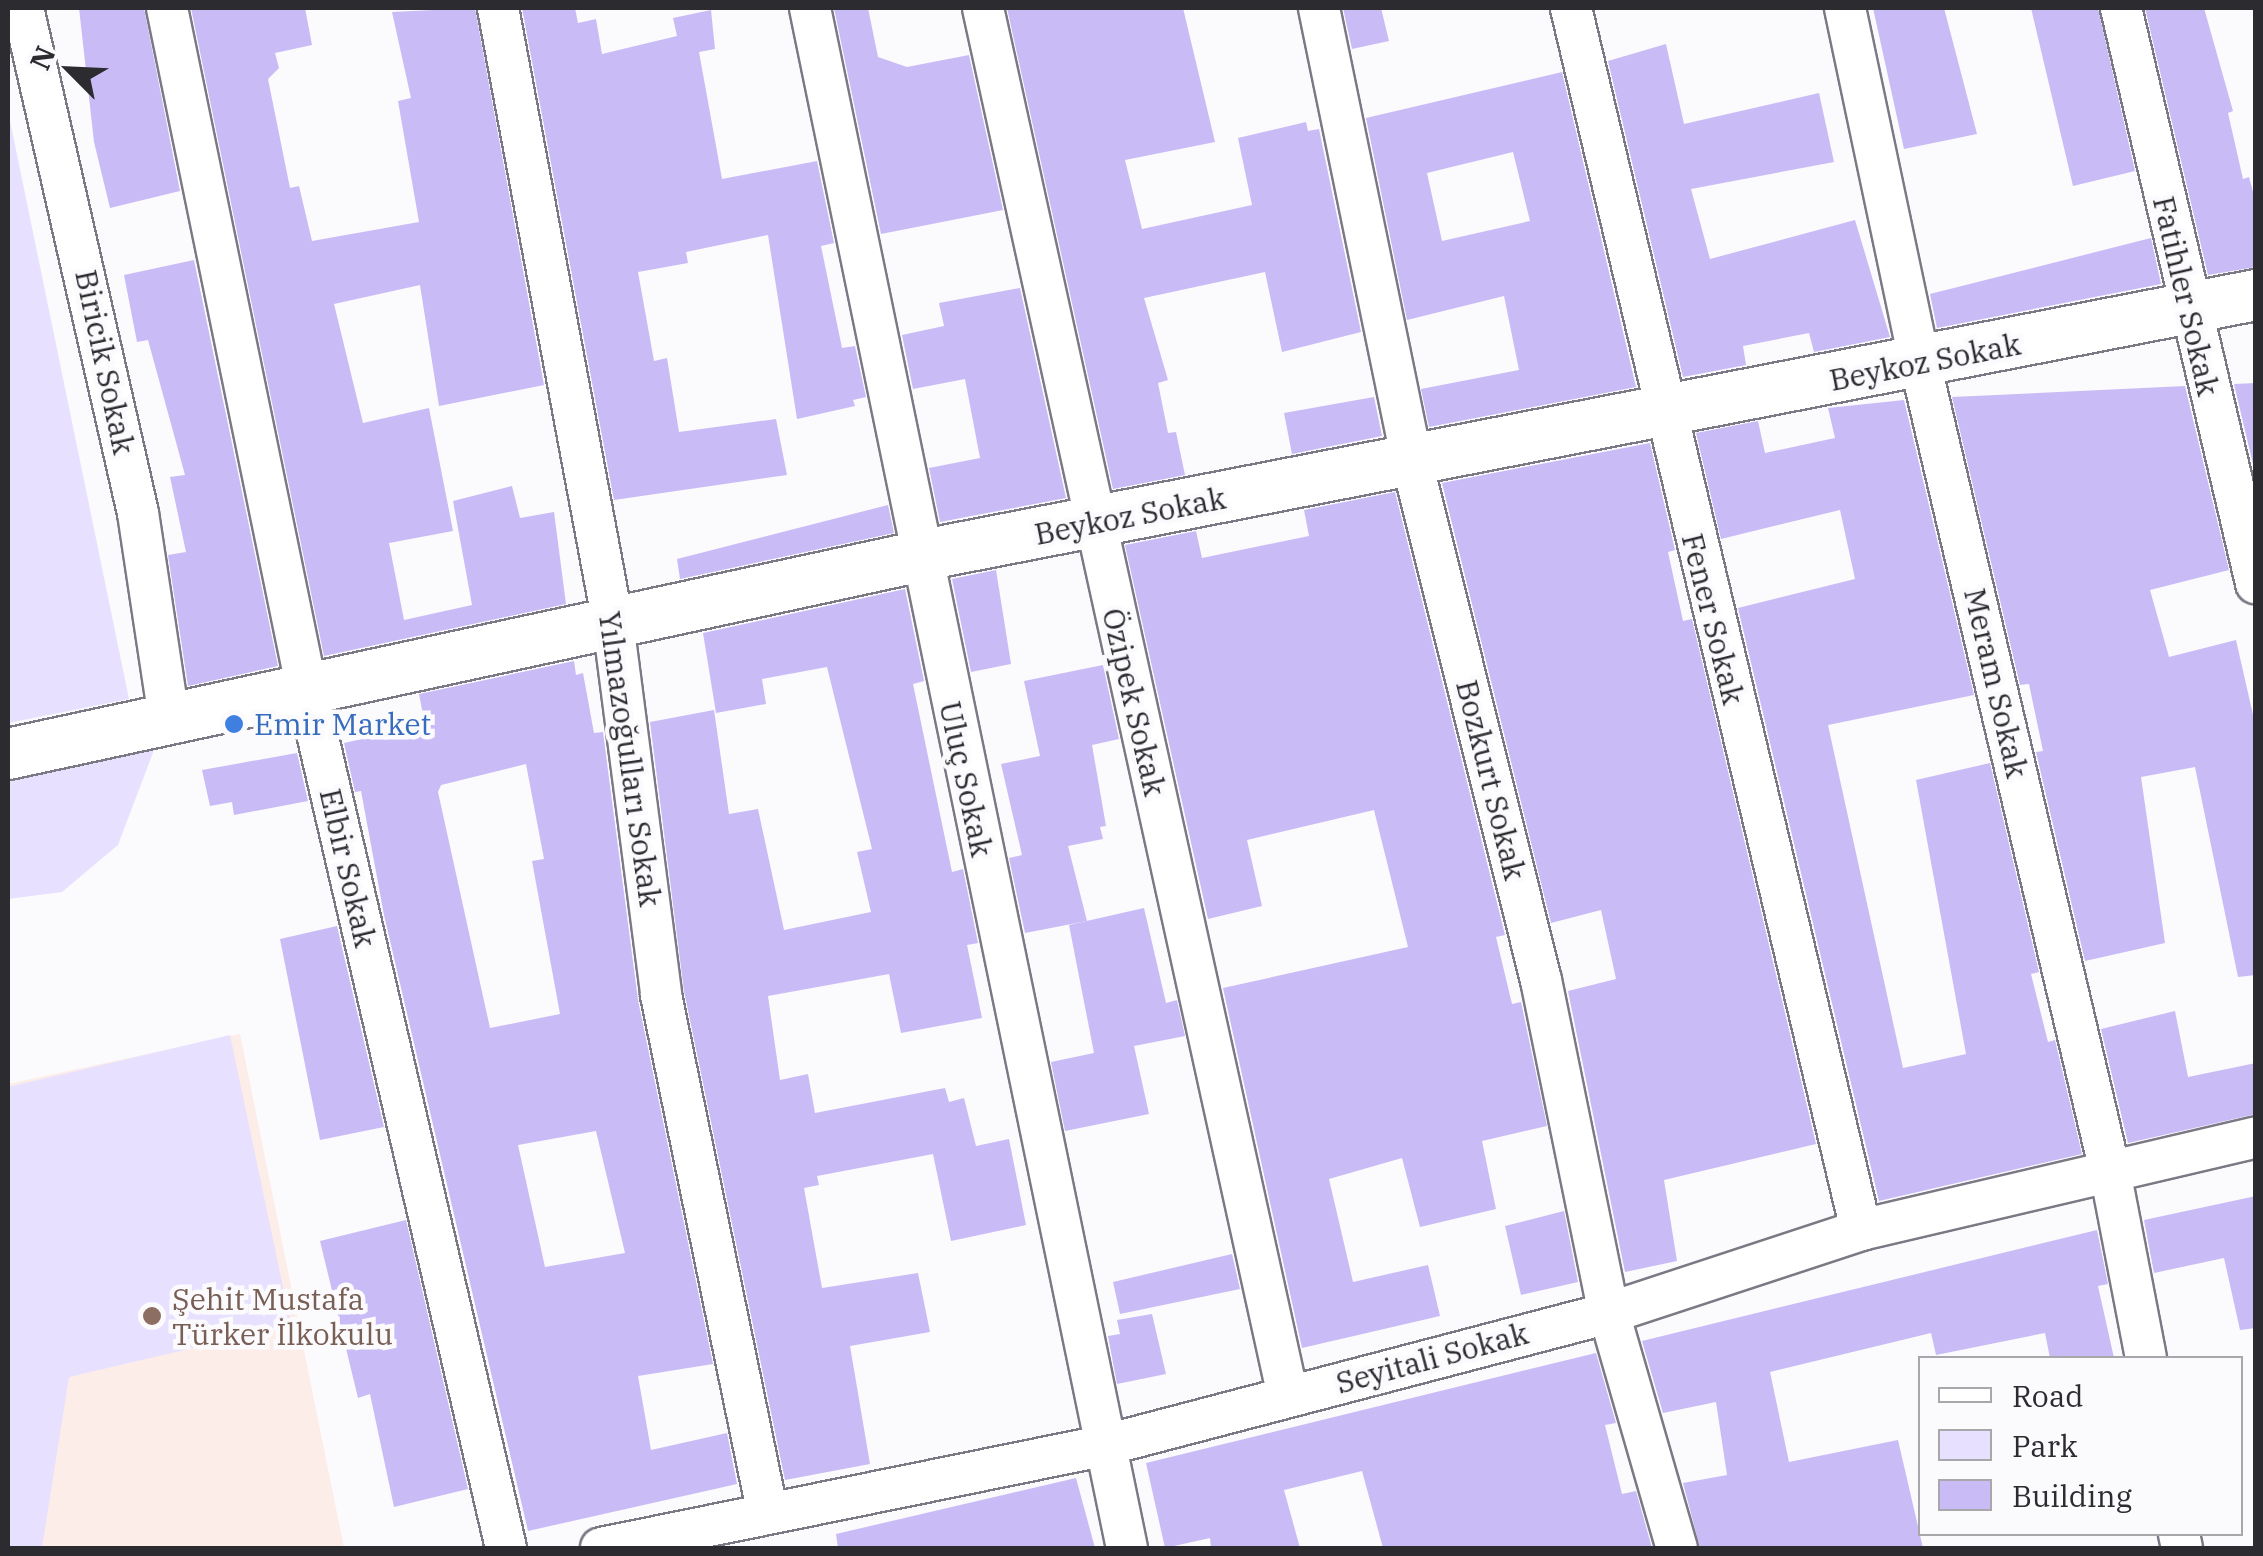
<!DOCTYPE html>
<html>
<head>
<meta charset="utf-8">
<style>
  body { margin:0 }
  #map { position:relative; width:2263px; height:1556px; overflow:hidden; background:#fbfafd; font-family:"IBM Plex Serif",serif }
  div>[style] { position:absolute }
  .education>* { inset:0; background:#fcede8 }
  .green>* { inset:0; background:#e7e1ff }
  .building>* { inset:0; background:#c9bcf6 }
  .roads { filter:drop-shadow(2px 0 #7b7984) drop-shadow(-2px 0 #7b7984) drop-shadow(0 2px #7b7984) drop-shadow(0 -2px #7b7984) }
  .minor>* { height:40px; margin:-20px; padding:0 20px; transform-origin:20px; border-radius:20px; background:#fff }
  .tertiary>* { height:50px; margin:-25px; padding:0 25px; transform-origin:25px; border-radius:25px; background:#fff }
  .dots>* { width:28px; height:28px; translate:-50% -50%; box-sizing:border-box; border:5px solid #fbfafd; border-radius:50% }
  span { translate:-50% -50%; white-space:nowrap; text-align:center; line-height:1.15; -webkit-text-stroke:9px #fbfafd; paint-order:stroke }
  .street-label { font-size:30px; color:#2c2b30 }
  .shop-label { font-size:30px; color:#366cbe }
  .left { translate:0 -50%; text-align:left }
  .education-label { font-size:30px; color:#785e54 }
  .frame { position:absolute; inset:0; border:10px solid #2c2b30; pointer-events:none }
  .legend { position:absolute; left:1918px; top:1356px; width:325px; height:180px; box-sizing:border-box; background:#fbfafd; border:2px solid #a8a7ab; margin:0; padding:12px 18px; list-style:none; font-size:30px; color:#2c2b30 }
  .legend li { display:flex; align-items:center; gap:20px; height:50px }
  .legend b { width:50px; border:2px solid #a8a7ab }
  .north { position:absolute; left:20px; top:20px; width:100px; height:100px; -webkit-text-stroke:8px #fbfafd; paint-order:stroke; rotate:294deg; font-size:28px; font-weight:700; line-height:40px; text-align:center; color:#2c2b30 }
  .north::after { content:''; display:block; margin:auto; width:35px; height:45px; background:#2c2b30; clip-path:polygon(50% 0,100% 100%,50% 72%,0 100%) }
</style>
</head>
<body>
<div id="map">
  <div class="education">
    <i style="clip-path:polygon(240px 1034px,344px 1548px,8px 1548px,8px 1084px)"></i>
  </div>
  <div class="green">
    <i style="clip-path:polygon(8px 111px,129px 699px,8px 723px)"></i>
    <i style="clip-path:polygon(157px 742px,118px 845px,62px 892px,8px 899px,8px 749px)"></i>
    <i style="clip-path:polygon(230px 1035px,291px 1325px,69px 1377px,42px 1548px,8px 1548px,8px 1087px)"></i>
  </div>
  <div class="building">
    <i style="clip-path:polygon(79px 8px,144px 8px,180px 191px,110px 208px,94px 142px)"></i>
    <i style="clip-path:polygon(191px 8px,305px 8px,312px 45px,275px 53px,279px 68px,268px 79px,290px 188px,299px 186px,312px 241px,419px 222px,398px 101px,411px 98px,392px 12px,475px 8px,544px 385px,439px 406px,420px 285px,334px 304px,363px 423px,429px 408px,453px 531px,389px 543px,404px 620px,472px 605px,453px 501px,512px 486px,520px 518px,554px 512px,566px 604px,324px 656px)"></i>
    <i style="clip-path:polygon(522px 8px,575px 8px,578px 23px,596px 19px,602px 54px,677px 36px,673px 18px,711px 10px,715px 49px,699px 52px,722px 179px,817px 161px,834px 243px,821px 246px,842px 348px,855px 346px,866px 397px,853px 400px,855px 406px,797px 419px,768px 235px,686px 252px,688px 263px,638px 272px,654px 361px,667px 358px,679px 432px,776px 419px,787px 475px,614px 500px)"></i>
    <i style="clip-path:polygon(834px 8px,868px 8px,878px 57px,907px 67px,969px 55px,1003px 210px,881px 234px)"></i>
    <i style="clip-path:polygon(1007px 8px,1183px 8px,1215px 142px,1125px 160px,1142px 229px,1252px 205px,1238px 138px,1306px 122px,1308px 131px,1319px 129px,1361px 332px,1282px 352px,1265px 272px,1144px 298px,1168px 380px,1158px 383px,1168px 433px,1176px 432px,1185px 475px,1113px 489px)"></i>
    <i style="clip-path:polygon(1343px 8px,1381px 8px,1389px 41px,1352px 49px)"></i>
    <i style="clip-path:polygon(1873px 8px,1944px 8px,1977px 134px,1904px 149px)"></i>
    <i style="clip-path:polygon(2031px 8px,2098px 8px,2135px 171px,2073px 186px)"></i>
    <i style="clip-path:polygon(2145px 8px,2204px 8px,2233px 111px,2228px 113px,2243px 179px,2249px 177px,2256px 203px,2256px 267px,2208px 275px)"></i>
    <i style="clip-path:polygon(1666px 44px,1684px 124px,1819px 93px,1834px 162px,1691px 189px,1710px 259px,1855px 220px,1890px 337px,1814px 352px,1809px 333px,1743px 346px,1746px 365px,1683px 377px,1608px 61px)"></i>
    <i style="clip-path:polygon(evenodd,1562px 72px,1636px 387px,1429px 427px,1421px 389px,1519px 370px,1504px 296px,1407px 320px,1366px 118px,1562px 72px,1513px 152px,1530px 221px,1442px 241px,1427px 173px,1513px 152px)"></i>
    <i style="clip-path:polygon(2151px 238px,2161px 284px,1937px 328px,1930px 294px)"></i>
    <i style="clip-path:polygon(194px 260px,278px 666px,188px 686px,168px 555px,186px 552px,170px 477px,185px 475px,148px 340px,137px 342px,124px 275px)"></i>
    <i style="clip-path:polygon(1020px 288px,1066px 498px,940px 522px,929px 468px,980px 458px,965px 379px,913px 389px,902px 335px,944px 326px,939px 303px)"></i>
    <i style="clip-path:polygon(2256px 383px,2256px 477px,2234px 384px)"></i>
    <i style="clip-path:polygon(2185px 386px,2229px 570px,2150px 590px,2169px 657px,2236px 640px,2256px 728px,2256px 975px,2238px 977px,2195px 767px,2141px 777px,2165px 943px,2085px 961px,2036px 752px,2043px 751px,2029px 684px,2020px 685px,1952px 397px)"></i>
    <i style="clip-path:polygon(1374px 397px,1382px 436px,1292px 454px,1284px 413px)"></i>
    <i style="clip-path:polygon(1904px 400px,1974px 695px,1828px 725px,1903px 1068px,1966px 1054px,1916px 780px,1990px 763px,2039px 972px,2031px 974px,2048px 1042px,2055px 1040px,2082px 1154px,1879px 1201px,1738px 608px,1855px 579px,1840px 510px,1721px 539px,1696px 433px,1758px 421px,1765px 453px,1835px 438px,1828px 408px)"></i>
    <i style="clip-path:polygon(1650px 443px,1675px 550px,1668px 552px,1683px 621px,1692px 619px,1816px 1144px,1664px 1180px,1677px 1261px,1625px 1272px,1568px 991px,1616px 979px,1601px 910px,1551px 923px,1442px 483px)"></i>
    <i style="clip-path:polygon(1395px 492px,1505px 935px,1496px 937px,1512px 1004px,1521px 1002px,1547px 1126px,1482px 1141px,1496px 1209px,1420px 1227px,1402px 1158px,1329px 1179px,1353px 1282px,1428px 1265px,1440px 1316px,1302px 1348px,1223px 988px,1408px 947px,1374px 810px,1247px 840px,1262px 906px,1208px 919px,1125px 545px,1196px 531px,1202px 558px,1309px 536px,1304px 510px)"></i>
    <i style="clip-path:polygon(888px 505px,894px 533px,680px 579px,677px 559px)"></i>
    <i style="clip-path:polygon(996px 570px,1011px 664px,971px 672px,952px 579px)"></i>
    <i style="clip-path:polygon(905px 589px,924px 681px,913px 684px,952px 872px,963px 869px,978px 943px,967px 945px,982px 1018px,901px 1033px,889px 974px,768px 996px,780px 1080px,808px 1074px,815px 1113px,945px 1088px,949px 1102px,964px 1098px,976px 1146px,1009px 1139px,1026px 1225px,951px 1241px,933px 1154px,817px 1176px,819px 1185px,804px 1188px,822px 1288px,918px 1273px,930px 1332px,850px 1346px,870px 1464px,785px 1480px,684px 991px,650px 722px,714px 710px,729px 814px,758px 809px,784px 930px,871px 912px,857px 852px,872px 849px,827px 667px,762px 679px,766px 704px,716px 713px,703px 633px)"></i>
    <i style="clip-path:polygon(evenodd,574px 661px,576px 675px,583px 673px,594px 733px,603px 732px,638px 1000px,713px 1364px,638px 1376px,651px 1450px,727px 1433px,737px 1484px,528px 1531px,384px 915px,361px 791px,355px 792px,344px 743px,425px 725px,419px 694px,574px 661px,526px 764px,544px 859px,532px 861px,560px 1014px,490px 1028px,438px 792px,441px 785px,526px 764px,574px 661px,596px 1131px,625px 1253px,545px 1267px,518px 1145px,596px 1131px)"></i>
    <i style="clip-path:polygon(1103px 665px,1119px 739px,1092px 745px,1106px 826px,1100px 827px,1103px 839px,1068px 846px,1087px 921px,1025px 933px,1009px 858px,1022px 855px,1001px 764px,1040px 756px,1024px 681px)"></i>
    <i style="clip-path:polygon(297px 753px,308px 801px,234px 815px,232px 802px,210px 806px,202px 770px)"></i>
    <i style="clip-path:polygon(1144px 908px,1166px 1003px,1177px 1000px,1185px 1036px,1134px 1046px,1149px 1114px,1065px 1131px,1051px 1062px,1094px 1053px,1069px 925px)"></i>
    <i style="clip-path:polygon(337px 926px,384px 1127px,320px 1140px,280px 939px)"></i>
    <i style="clip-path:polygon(2175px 1011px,2188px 1077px,2256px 1063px,2256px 1114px,2128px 1143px,2101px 1029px)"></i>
    <i style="clip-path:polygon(2256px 1196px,2256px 1328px,2240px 1330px,2224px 1258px,2154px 1273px,2144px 1220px)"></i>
    <i style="clip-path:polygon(1564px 1211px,1578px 1282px,1521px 1295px,1505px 1226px)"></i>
    <i style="clip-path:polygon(406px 1220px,468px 1489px,394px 1507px,370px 1394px,358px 1398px,320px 1241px)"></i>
    <i style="clip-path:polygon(2097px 1230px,2108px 1284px,2098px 1286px,2114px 1358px,2050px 1358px,2045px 1333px,1936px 1355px,1931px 1333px,1770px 1372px,1789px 1462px,1898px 1440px,1923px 1548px,1700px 1548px,1683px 1483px,1727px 1475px,1716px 1402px,1663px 1413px,1642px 1341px)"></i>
    <i style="clip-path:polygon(1232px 1254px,1240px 1289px,1120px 1314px,1113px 1282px)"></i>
    <i style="clip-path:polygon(1152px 1314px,1166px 1374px,1117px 1384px,1108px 1336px,1120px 1334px,1117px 1320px)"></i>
    <i style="clip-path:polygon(1596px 1353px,1616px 1423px,1605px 1425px,1622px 1494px,1636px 1491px,1652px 1548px,1383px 1548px,1362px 1471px,1284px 1490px,1300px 1548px,1211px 1548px,1210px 1538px,1165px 1548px,1146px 1463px)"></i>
    <i style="clip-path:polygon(1076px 1478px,1095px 1548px,838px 1548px,836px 1534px)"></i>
  </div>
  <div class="roads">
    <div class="minor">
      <i style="left:23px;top:8px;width:518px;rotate:77.17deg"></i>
      <i style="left:138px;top:513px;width:208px;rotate:81.4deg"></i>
      <i style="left:167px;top:8px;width:696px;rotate:78.4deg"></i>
      <i style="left:307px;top:690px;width:881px;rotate:76.94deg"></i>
      <i style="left:498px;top:8px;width:626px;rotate:79.41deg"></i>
      <i style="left:613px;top:623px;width:375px;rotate:82.6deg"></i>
      <i style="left:661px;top:995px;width:526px;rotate:78.37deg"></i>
      <i style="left:810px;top:8px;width:1572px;rotate:78.37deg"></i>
      <i style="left:983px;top:8px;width:1421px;rotate:77.61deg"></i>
      <i style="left:1319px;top:8px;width:463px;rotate:78.4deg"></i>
      <i style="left:1412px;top:462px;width:534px;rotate:76.02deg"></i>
      <i style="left:1541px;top:980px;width:340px;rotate:78.5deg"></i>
      <i style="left:1609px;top:1313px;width:245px;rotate:73.9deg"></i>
      <i style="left:1571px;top:8px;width:1256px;rotate:76.65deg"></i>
      <i style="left:1845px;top:8px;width:363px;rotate:78.1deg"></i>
      <i style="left:1920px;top:363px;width:830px;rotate:76.77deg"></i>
      <i style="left:2110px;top:1171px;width:190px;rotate:79.1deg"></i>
      <i style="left:2121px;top:8px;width:591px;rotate:76.79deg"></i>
      <i style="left:2179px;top:1534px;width:14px;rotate:78deg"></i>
      <i style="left:601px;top:1548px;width:511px;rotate:-11.51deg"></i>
      <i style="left:1102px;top:1446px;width:524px;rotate:-14.7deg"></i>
      <i style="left:1609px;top:1313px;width:265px;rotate:-18.2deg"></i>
      <i style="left:1861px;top:1230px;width:406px;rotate:-13.2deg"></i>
    </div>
    <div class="tertiary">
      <i style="left:8px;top:754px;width:963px;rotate:-12.23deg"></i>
      <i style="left:949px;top:550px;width:1332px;rotate:-11.04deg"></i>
    </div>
  </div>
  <div class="dots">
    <i style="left:234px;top:724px;background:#3f7fe0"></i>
    <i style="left:152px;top:1316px;background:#8d6e63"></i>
  </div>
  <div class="street-label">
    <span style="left:2186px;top:296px;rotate:77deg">Fatihler Sokak</span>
    <span style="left:105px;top:362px;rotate:78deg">Biricik Sokak</span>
    <span style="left:1925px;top:362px;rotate:-11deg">Beykoz Sokak</span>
    <span style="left:1130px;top:516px;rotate:-11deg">Beykoz Sokak</span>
    <span style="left:1713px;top:619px;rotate:76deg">Fener Sokak</span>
    <span style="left:1996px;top:683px;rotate:77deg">Meram Sokak</span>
    <span style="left:1134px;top:702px;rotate:77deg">Özipek Sokak</span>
    <span style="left:630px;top:759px;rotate:82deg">Yılmazoğulları Sokak</span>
    <span style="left:966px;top:779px;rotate:78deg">Uluç Sokak</span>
    <span style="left:1491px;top:780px;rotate:76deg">Bozkurt Sokak</span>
    <span style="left:348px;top:868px;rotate:77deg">Elbir Sokak</span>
    <span style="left:1432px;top:1358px;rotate:-15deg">Seyitali Sokak</span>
  </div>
  <div class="shop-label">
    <span class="left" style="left:254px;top:724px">Emir Market</span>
  </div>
  <div class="education-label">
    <span class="left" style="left:172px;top:1316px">Şehit Mustafa<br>Türker İlkokulu</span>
  </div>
  <div class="frame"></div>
  <ul class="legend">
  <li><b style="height:12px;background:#fff"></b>Road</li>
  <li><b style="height:28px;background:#e7e1ff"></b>Park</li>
  <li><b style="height:28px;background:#c9bcf6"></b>Building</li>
  </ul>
  <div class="north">N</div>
</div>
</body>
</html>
